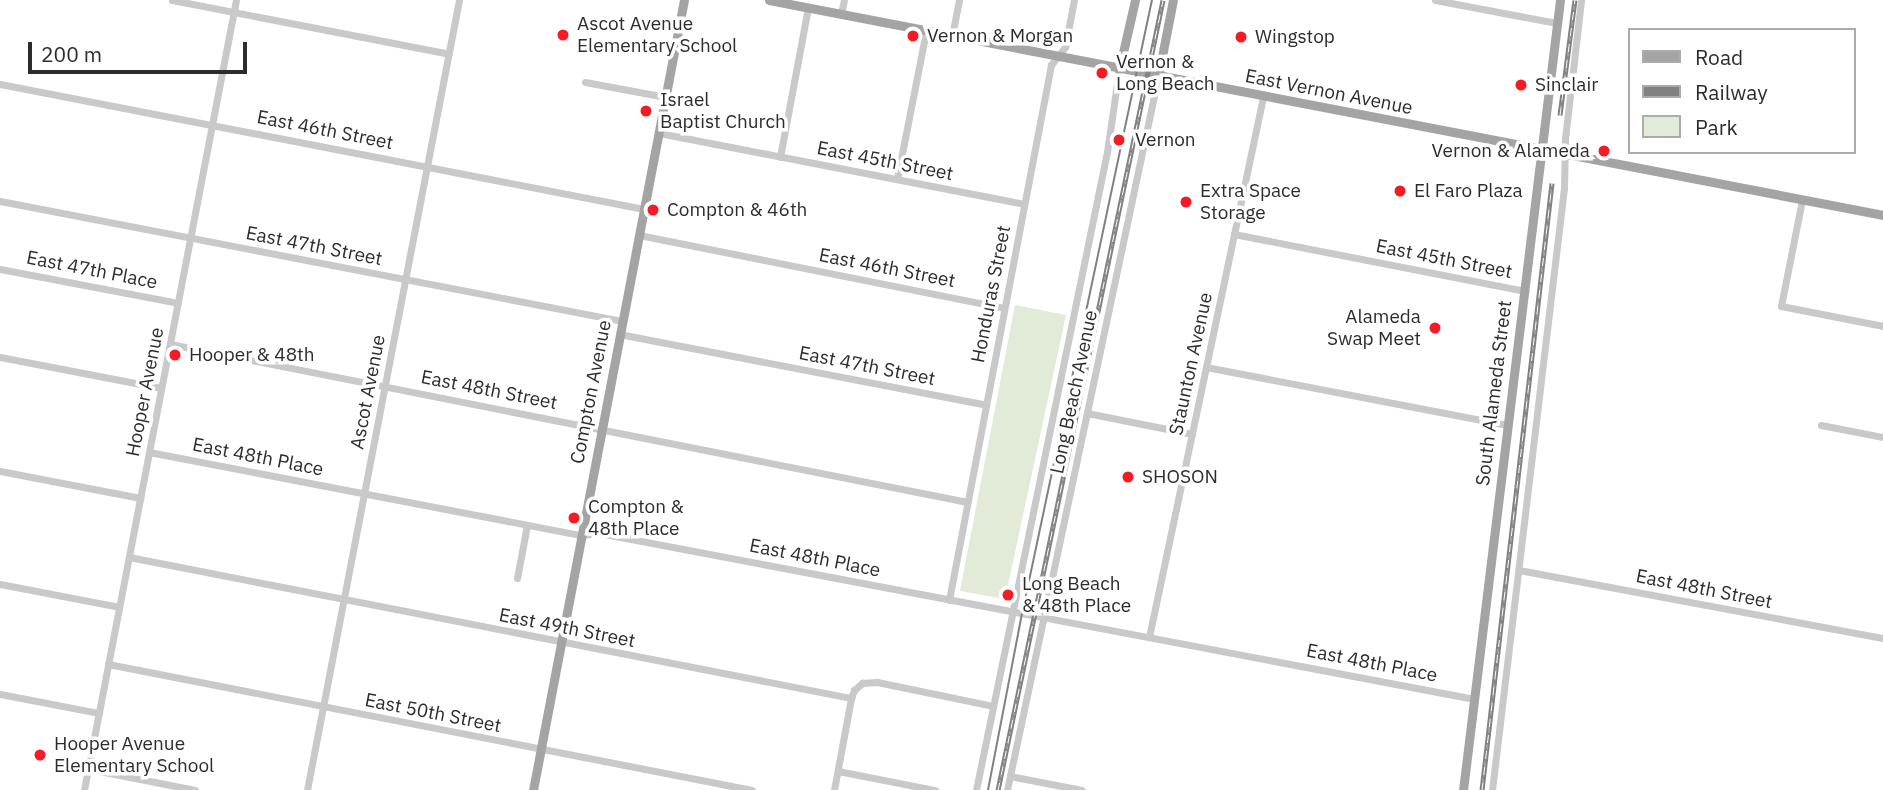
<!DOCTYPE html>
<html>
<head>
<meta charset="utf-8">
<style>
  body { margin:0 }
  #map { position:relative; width:1883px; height:790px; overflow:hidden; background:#fff; font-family:"IBM Plex Sans",sans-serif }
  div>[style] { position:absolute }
  .green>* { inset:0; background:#e1ebd7 }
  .minor>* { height:7px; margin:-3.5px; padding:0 3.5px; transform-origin:3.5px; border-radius:3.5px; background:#c9c9c9 }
  .major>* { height:9px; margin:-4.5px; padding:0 4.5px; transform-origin:4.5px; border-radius:4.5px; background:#a4a4a4 }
  .tram>* { height:2px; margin:-1px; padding:0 1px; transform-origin:1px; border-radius:1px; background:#818181 }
  .rail>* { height:5px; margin-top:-2.5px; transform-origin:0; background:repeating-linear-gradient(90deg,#fff 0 8px,#818181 0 16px); box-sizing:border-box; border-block:2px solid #818181 }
  .dots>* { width:19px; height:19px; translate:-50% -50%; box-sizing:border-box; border:4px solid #fff; border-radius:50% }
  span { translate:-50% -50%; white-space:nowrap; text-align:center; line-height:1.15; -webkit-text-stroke:7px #fff; paint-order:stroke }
  .poi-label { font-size:19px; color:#2c2c2c }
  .left { translate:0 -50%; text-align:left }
  .right { translate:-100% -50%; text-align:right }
  .street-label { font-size:19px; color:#2c2c2c }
  .legend { position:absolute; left:1628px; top:28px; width:228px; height:126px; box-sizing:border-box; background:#fff; border:2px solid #ababab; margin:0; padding:9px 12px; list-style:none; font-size:21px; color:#2c2c2c }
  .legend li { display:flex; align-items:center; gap:14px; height:35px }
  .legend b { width:35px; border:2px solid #ababab }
  .scale { position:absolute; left:28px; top:42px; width:219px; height:32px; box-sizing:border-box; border:4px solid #2c2c2c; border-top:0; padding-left:9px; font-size:21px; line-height:24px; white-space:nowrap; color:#2c2c2c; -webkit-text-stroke:5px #fff; paint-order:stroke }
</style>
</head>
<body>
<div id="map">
  <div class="green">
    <i style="clip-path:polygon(1015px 305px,1066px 315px,1005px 599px,960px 591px)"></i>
  </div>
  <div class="minor">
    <i style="left:172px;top:0;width:282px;rotate:11deg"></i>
    <i style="left:1435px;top:0;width:124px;rotate:10.7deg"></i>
    <i style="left:841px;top:14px;width:14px;rotate:-78deg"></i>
    <i style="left:952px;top:36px;width:37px;rotate:-79deg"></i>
    <i style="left:585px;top:82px;width:82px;rotate:10.5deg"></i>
    <i style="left:0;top:84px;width:656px;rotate:10.98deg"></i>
    <i style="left:659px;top:133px;width:372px;rotate:11deg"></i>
    <i style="left:780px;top:157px;width:152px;rotate:-79.4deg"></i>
    <i style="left:897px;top:179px;width:151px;rotate:-78.9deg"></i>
    <i style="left:1802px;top:200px;width:108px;rotate:101.2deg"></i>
    <i style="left:1781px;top:306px;width:104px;rotate:11.1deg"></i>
    <i style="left:0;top:201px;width:633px;rotate:10.92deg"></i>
    <i style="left:1234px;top:234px;width:297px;rotate:11.1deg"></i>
    <i style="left:639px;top:235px;width:372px;rotate:11.3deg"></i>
    <i style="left:0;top:269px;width:181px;rotate:10.8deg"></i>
    <i style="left:619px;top:334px;width:374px;rotate:10.9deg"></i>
    <i style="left:170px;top:344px;width:813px;rotate:11.21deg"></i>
    <i style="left:0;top:357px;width:164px;rotate:10.9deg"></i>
    <i style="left:1206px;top:367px;width:308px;rotate:10.9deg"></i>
    <i style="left:1087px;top:413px;width:107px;rotate:11.3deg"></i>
    <i style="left:1821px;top:425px;width:63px;rotate:11deg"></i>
    <i style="left:149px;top:452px;width:441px;rotate:10.9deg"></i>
    <i style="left:582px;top:535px;width:17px;rotate:-7deg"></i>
    <i style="left:599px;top:533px;width:891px;rotate:10.74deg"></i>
    <i style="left:0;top:471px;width:143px;rotate:10.9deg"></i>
    <i style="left:129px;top:557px;width:736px;rotate:11.05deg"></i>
    <i style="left:851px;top:698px;width:9px;rotate:-69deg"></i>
    <i style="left:854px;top:690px;width:11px;rotate:-41deg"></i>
    <i style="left:862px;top:683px;width:15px;rotate:-4deg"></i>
    <i style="left:877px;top:682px;width:118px;rotate:11.7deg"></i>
    <i style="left:1519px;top:570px;width:370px;rotate:10.6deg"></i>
    <i style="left:517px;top:578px;width:54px;rotate:-79.3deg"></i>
    <i style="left:0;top:584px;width:121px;rotate:10.9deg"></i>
    <i style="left:949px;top:600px;width:545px;rotate:-79.21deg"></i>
    <i style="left:1051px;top:65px;width:23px;rotate:-52deg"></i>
    <i style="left:1065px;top:47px;width:48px;rotate:-79.2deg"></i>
    <i style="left:1149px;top:637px;width:552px;rotate:-78.08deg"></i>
    <i style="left:108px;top:664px;width:656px;rotate:11.07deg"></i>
    <i style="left:0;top:694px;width:101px;rotate:10.9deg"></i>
    <i style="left:89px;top:769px;width:108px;rotate:11.2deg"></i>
    <i style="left:838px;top:771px;width:99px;rotate:11.1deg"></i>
    <i style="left:1010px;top:776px;width:73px;rotate:11deg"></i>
    <i style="left:84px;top:790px;width:804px;rotate:-79.11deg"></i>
    <i style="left:307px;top:790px;width:804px;rotate:-79.11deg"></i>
    <i style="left:834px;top:790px;width:94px;rotate:-79.5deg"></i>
    <i style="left:976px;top:790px;width:651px;rotate:-78.4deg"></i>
    <i style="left:1107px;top:152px;width:83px;rotate:-81.7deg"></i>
    <i style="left:1007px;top:790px;width:729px;rotate:-78.04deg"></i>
    <i style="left:1492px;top:790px;width:606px;rotate:-83.18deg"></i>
    <i style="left:1564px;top:188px;width:49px;rotate:-88.8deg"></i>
    <i style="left:1565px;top:139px;width:140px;rotate:-83.4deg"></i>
  </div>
  <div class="major">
    <i style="left:769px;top:0;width:1135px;rotate:10.92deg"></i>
    <i style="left:1119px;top:70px;width:72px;rotate:-77.1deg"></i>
    <i style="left:1158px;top:77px;width:78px;rotate:-79deg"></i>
    <i style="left:533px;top:790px;width:804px;rotate:-79.18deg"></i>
    <i style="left:1463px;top:790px;width:796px;rotate:-83deg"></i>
  </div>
  <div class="tram">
    <i style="left:988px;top:790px;width:179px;rotate:-79.1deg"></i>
    <i style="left:1022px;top:614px;width:628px;rotate:-78.05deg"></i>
  </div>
  <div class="rail">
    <i style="left:1560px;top:115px;width:116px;rotate:-82.6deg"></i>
    <i style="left:998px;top:790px;width:807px;rotate:-78.2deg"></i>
    <i style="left:1482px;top:790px;width:611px;rotate:-83.42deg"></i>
  </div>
  <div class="dots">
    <i style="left:563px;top:35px;background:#f51b25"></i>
    <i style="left:913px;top:36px;background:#f51b25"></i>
    <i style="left:1241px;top:37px;background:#f51b25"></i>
    <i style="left:1102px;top:73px;background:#f51b25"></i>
    <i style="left:1521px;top:85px;background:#f51b25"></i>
    <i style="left:646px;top:111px;background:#f51b25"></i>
    <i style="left:1119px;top:140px;background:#f51b25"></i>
    <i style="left:1604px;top:151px;background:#f51b25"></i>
    <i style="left:1400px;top:191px;background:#f51b25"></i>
    <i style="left:1186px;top:202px;background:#f51b25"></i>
    <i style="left:653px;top:210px;background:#f51b25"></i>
    <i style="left:1435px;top:328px;background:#f51b25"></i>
    <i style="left:175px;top:355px;background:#f51b25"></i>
    <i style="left:1128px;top:477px;background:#f51b25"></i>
    <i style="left:574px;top:518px;background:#f51b25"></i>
    <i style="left:1008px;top:595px;background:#f51b25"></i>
    <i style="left:40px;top:755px;background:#f51b25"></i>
  </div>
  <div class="poi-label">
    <span class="left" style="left:577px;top:35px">Ascot Avenue<br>Elementary School</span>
    <span class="left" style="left:927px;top:36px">Vernon &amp; Morgan</span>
    <span class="left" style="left:1255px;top:37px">Wingstop</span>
    <span class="left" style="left:1116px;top:73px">Vernon &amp;<br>Long Beach</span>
    <span class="left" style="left:1535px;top:85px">Sinclair</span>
    <span class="left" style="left:660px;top:111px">Israel<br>Baptist Church</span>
    <span class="left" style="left:1135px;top:140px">Vernon</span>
    <span class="right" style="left:1590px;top:151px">Vernon &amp; Alameda</span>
    <span class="left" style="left:1200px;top:202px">Extra Space<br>Storage</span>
    <span class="left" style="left:1414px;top:191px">El Faro Plaza</span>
    <span class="left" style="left:667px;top:210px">Compton &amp; 46th</span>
    <span class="right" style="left:1421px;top:328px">Alameda<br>Swap Meet</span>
    <span class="left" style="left:189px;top:355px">Hooper &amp; 48th</span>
    <span class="left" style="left:1142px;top:477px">SHOSON</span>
    <span class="left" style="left:588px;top:518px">Compton &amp;<br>48th Place</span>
    <span class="left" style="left:1022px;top:595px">Long Beach<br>&amp; 48th Place</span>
    <span class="left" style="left:54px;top:755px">Hooper Avenue<br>Elementary School</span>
  </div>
  <div class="street-label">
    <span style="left:1329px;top:92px;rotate:11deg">East Vernon Avenue</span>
    <span style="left:325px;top:130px;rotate:11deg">East 46th Street</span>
    <span style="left:885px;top:161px;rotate:11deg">East 45th Street</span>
    <span style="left:314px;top:246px;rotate:11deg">East 47th Street</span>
    <span style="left:1444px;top:259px;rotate:11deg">East 45th Street</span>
    <span style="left:887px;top:268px;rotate:11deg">East 46th Street</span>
    <span style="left:92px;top:270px;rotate:11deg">East 47th Place</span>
    <span style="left:991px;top:294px;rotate:-79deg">Honduras Street</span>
    <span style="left:1191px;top:364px;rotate:-78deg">Staunton Avenue</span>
    <span style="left:867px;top:366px;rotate:11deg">East 47th Street</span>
    <span style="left:489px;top:390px;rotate:11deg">East 48th Street</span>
    <span style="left:145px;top:392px;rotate:-79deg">Hooper Avenue</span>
    <span style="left:368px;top:392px;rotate:-79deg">Ascot Avenue</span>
    <span style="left:591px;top:392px;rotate:-79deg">Compton Avenue</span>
    <span style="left:1074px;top:392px;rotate:-78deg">Long Beach Avenue</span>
    <span style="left:1494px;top:393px;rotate:-83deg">South Alameda Street</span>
    <span style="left:258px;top:457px;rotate:11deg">East 48th Place</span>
    <span style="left:815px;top:558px;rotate:11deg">East 48th Place</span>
    <span style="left:1704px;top:589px;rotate:11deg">East 48th Street</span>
    <span style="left:567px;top:628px;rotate:11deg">East 49th Street</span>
    <span style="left:1372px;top:663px;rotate:11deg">East 48th Place</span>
    <span style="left:433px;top:713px;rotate:11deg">East 50th Street</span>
  </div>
  <ul class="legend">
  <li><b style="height:9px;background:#a4a4a4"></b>Road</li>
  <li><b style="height:9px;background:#818181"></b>Railway</li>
  <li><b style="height:19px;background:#e1ebd7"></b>Park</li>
  </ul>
  <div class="scale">200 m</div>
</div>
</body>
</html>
